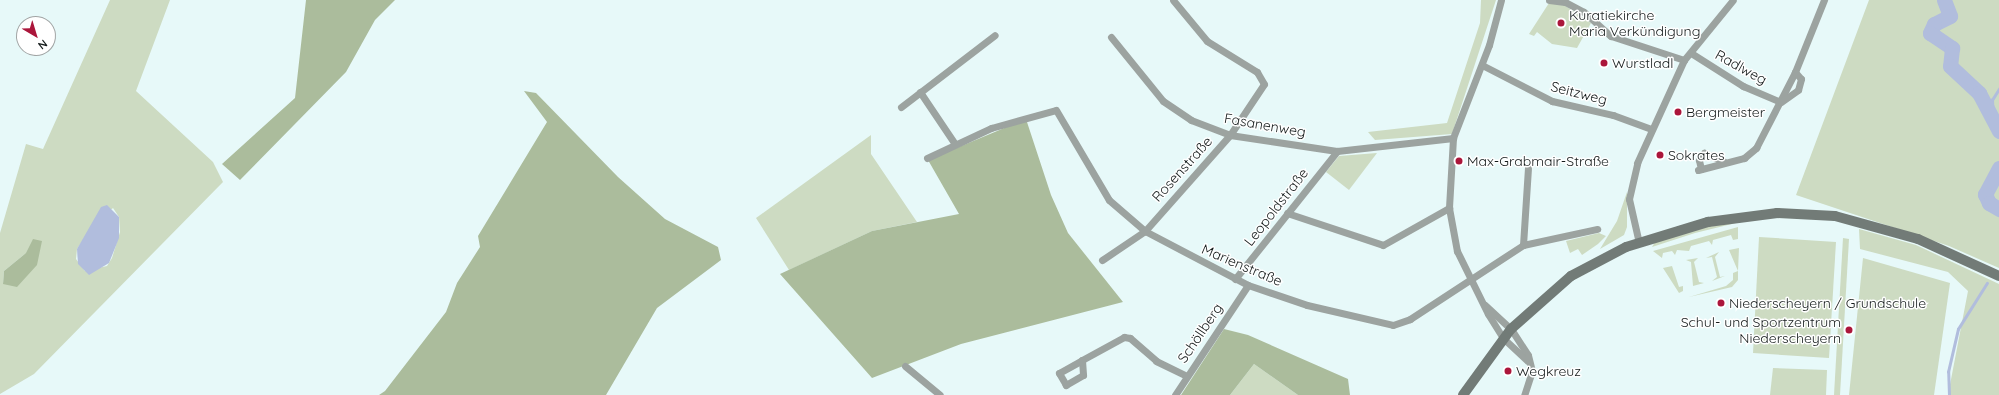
<!DOCTYPE html>
<html>
<head>
<meta charset="utf-8">
<style>
  body { margin:0 }
  #map { position:relative; width:1999px; height:395px; overflow:hidden; background:#e7f9f9; font-family:Quicksand,sans-serif }
  div>[style] { position:absolute }
  .green>* { inset:0; background:#cddbc2 }
  .forest>* { inset:0; background:#abbc9c }
  .water>* { inset:0; background:#b1bddd }
  .stream>* { height:2.5px; margin:-1.25px; padding:0 1.25px; transform-origin:1.25px; border-radius:1.25px; background:#b1bddd }
  .river>* { height:15px; margin:-7.5px; padding:0 7.5px; transform-origin:7.5px; border-radius:7.5px; background:#b1bddd }
  .minor>* { height:7px; margin:-3.5px; padding:0 3.5px; transform-origin:3.5px; border-radius:3.5px; background:#9ca3a0 }
  .secondary>* { height:10px; margin:-5px; padding:0 5px; transform-origin:5px; border-radius:5px; background:#727b77 }
  .dots>* { width:11px; height:11px; translate:-50% -50%; box-sizing:border-box; border:2px solid #fff; border-radius:50% }
  span { translate:-50% -50%; white-space:nowrap; text-align:center; line-height:1.15; -webkit-text-stroke:3px #fff; paint-order:stroke }
  .poi-label { font-size:14px; color:#141b1b }
  .left { translate:0 -50%; text-align:left }
  .right { translate:-100% -50%; text-align:right }
  .street-label { font-size:14px; color:#141b1b }
  .north { position:absolute; left:16px; top:16px; width:40px; height:40px; box-sizing:border-box; background:#fff; border:1px solid #a1a4a4; border-radius:50%; rotate:142deg; font-size:11px; font-weight:700; line-height:16px; text-align:center; color:#141b1b }
  .north::after { content:''; display:block; margin:auto; width:14px; height:18px; background:#ab163b; clip-path:polygon(50% 0,100% 100%,50% 72%,0 100%) }
</style>
</head>
<body>
<div id="map">
  <div class="green">
    <i style="clip-path:polygon(evenodd,110px 0,170px 0,136px 91px,213px 162px,223px 182px,34px 374px,0 394px,0 233px,26px 144px,43px 149px,110px 0,113px 208px,119px 217px,120px 232px,112px 258px,107px 266px,85px 271px,76px 259px,77px 249px,92px 226px,113px 208px,110px 0,26px 253px,3px 284px,4px 271px,26px 253px)"></i>
    <i style="clip-path:polygon(1481px 0,1496px 0,1452px 134px,1375px 140px,1368px 132px,1447px 123px,1480px 23px)"></i>
    <i style="clip-path:polygon(1869px 0,1999px 0,1999px 268px,1949px 246px,1796px 195px)"></i>
    <i style="clip-path:polygon(1549px 3px,1564px 5px,1591px 23px,1577px 48px,1552px 44px,1537px 32px,1534px 36px,1529px 34px)"></i>
    <i style="clip-path:polygon(871px 135px,871px 154px,917px 222px,872px 231px,789px 270px,756px 218px)"></i>
    <i style="clip-path:polygon(1377px 153px,1349px 190px,1326px 172px,1339px 156px)"></i>
    <i style="clip-path:polygon(1627px 192px,1627px 227px,1624px 235px,1600px 249px,1617px 221px)"></i>
    <i style="clip-path:polygon(1736px 223px,1695px 233px,1652px 247px,1655px 242px,1710px 226px)"></i>
    <i style="clip-path:polygon(1738px 227px,1738px 239px,1733px 240px,1731px 235px,1713px 240px,1712px 245px,1709px 241px,1691px 246px,1689px 251px,1677px 250px,1675px 255px,1672px 251px,1663px 253px,1662px 258px,1653px 251px)"></i>
    <i style="clip-path:polygon(1859px 229px,1916px 245px,1999px 284px,1999px 395px,1948px 395px,1968px 291px,1948px 272px,1860px 249px)"></i>
    <i style="clip-path:polygon(1599px 233px,1606px 236px,1598px 244px,1582px 255px,1578px 249px,1570px 253px,1566px 241px)"></i>
    <i style="clip-path:polygon(1759px 237px,1836px 242px,1829px 358px,1753px 353px)"></i>
    <i style="clip-path:polygon(1843px 238px,1849px 239px,1840px 395px,1834px 395px)"></i>
    <i style="clip-path:polygon(1739px 248px,1738px 271px,1738px 280px,1732px 287px,1689px 297px,1726px 286px,1733px 280px,1733px 273px,1738px 271px,1729px 250px)"></i>
    <i style="clip-path:polygon(1719px 252px,1715px 257px,1720px 277px,1725px 276px,1712px 281px,1717px 277px,1712px 257px,1706px 258px)"></i>
    <i style="clip-path:polygon(1698px 258px,1694px 262px,1699px 282px,1704px 283px,1693px 286px,1691px 262px,1686px 260px)"></i>
    <i style="clip-path:polygon(1863px 258px,1950px 283px,1934px 395px,1849px 395px)"></i>
    <i style="clip-path:polygon(1672px 266px,1679px 287px,1683px 286px,1683px 291px,1679px 293px,1663px 268px)"></i>
    <i style="clip-path:polygon(1254px 364px,1298px 395px,1230px 395px)"></i>
    <i style="clip-path:polygon(1773px 368px,1827px 370px,1826px 395px,1770px 395px)"></i>
  </div>
  <div class="forest">
    <i style="clip-path:polygon(306px 0,395px 0,375px 20px,346px 72px,240px 180px,222px 164px,295px 98px)"></i>
    <i style="clip-path:polygon(524px 91px,536px 93px,618px 177px,665px 219px,718px 247px,721px 260px,657px 308px,606px 395px,379px 395px,385px 391px,446px 312px,457px 283px,480px 247px,478px 236px,547px 122px)"></i>
    <i style="clip-path:polygon(1026px 119px,1051px 195px,1068px 233px,1123px 302px,961px 344px,872px 378px,780px 274px,872px 231px,959px 214px,928px 160px)"></i>
    <i style="clip-path:polygon(33px 239px,42px 241px,37px 265px,17px 287px,3px 284px,4px 271px,26px 253px)"></i>
    <i style="clip-path:polygon(1224px 329px,1248px 335px,1348px 379px,1350px 395px,1298px 395px,1254px 364px,1230px 395px,1181px 395px)"></i>
  </div>
  <div class="water">
    <i style="clip-path:polygon(107px 205px,119px 217px,119px 238px,109px 263px,89px 275px,78px 264px,77px 249px,101px 207px)"></i>
  </div>
  <div class="stream">
    <i style="left:1993px;top:119px;width:19px;rotate:-93deg"></i>
    <i style="left:1992px;top:100px;width:13px;rotate:-58deg"></i>
    <i style="left:1949px;top:395px;width:23px;rotate:-92deg"></i>
    <i style="left:1948px;top:372px;width:44px;rotate:-76.9deg"></i>
    <i style="left:1958px;top:329px;width:54px;rotate:-57.8deg"></i>
  </div>
  <div class="river">
    <i style="left:1944px;top:0;width:17px;rotate:69deg"></i>
    <i style="left:1950px;top:16px;width:18px;rotate:153deg"></i>
    <i style="left:1934px;top:24px;width:10px;rotate:114deg"></i>
    <i style="left:1930px;top:33px;width:27px;rotate:34deg"></i>
    <i style="left:1952px;top:48px;width:18px;rotate:96deg"></i>
    <i style="left:1950px;top:66px;width:40px;rotate:43deg"></i>
    <i style="left:1979px;top:93px;width:43px;rotate:62.2deg"></i>
    <i style="left:1999px;top:168px;width:30px;rotate:118deg"></i>
    <i style="left:1985px;top:194px;width:10px;rotate:66deg"></i>
    <i style="left:1989px;top:203px;width:12px;rotate:31deg"></i>
  </div>
  <div class="minor">
    <i style="left:1501px;top:0;width:47px;rotate:104.9deg"></i>
    <i style="left:1489px;top:45px;width:100px;rotate:111.2deg"></i>
    <i style="left:1453px;top:138px;width:70px;rotate:93.3deg"></i>
    <i style="left:1449px;top:208px;width:44px;rotate:79.5deg"></i>
    <i style="left:1457px;top:251px;width:70px;rotate:63.8deg"></i>
    <i style="left:1488px;top:314px;width:28px;rotate:58deg"></i>
    <i style="left:1503px;top:338px;width:34px;rotate:43deg"></i>
    <i style="left:1549px;top:0;width:16px;rotate:7deg"></i>
    <i style="left:1565px;top:2px;width:21px;rotate:28deg"></i>
    <i style="left:1584px;top:12px;width:36px;rotate:42deg"></i>
    <i style="left:1611px;top:36px;width:77px;rotate:18.2deg"></i>
    <i style="left:1111px;top:37px;width:82px;rotate:50.9deg"></i>
    <i style="left:1163px;top:101px;width:34px;rotate:34deg"></i>
    <i style="left:1191px;top:120px;width:42px;rotate:21deg"></i>
    <i style="left:1230px;top:135px;width:108px;rotate:8.5deg"></i>
    <i style="left:1337px;top:151px;width:117px;rotate:-6.4deg"></i>
    <i style="left:1691px;top:53px;width:62px;rotate:32.4deg"></i>
    <i style="left:1743px;top:86px;width:38px;rotate:23deg"></i>
    <i style="left:1482px;top:65px;width:79px;rotate:27.2deg"></i>
    <i style="left:1552px;top:101px;width:63px;rotate:12.9deg"></i>
    <i style="left:1613px;top:115px;width:40px;rotate:20.2deg"></i>
    <i style="left:1795px;top:72px;width:78px;rotate:-68.1deg"></i>
    <i style="left:920px;top:92px;width:63px;rotate:56.1deg"></i>
    <i style="left:901px;top:107px;width:118px;rotate:-37.5deg"></i>
    <i style="left:927px;top:158px;width:71px;rotate:-25.1deg"></i>
    <i style="left:991px;top:128px;width:67px;rotate:-15.5deg"></i>
    <i style="left:1056px;top:110px;width:104px;rotate:59.5deg"></i>
    <i style="left:1109px;top:200px;width:48px;rotate:40.7deg"></i>
    <i style="left:1145px;top:231px;width:116px;rotate:27.7deg"></i>
    <i style="left:1248px;top:285px;width:62px;rotate:18.7deg"></i>
    <i style="left:1307px;top:305px;width:88px;rotate:13.1deg"></i>
    <i style="left:1393px;top:325px;width:18px;rotate:-19deg"></i>
    <i style="left:1410px;top:319px;width:135px;rotate:-33.2deg"></i>
    <i style="left:1523px;top:245px;width:76px;rotate:-12.2deg"></i>
    <i style="left:1701px;top:169px;width:9px;rotate:-103deg"></i>
    <i style="left:1699px;top:160px;width:9px;rotate:-54deg"></i>
    <i style="left:1704px;top:153px;width:21px;rotate:23deg"></i>
    <i style="left:1698px;top:170px;width:48px;rotate:-14.6deg"></i>
    <i style="left:1744px;top:158px;width:16px;rotate:-40deg"></i>
    <i style="left:1756px;top:148px;width:85px;rotate:-62.8deg"></i>
    <i style="left:1795px;top:72px;width:9px;rotate:49deg"></i>
    <i style="left:1801px;top:79px;width:11px;rotate:105deg"></i>
    <i style="left:1798px;top:90px;width:21px;rotate:145deg"></i>
    <i style="left:1287px;top:213px;width:101px;rotate:18.4deg"></i>
    <i style="left:1383px;top:245px;width:76px;rotate:-29.3deg"></i>
    <i style="left:1639px;top:243px;width:45px;rotate:-102.8deg"></i>
    <i style="left:1629px;top:199px;width:37px;rotate:-77deg"></i>
    <i style="left:1637px;top:163px;width:113px;rotate:-65.5deg"></i>
    <i style="left:1684px;top:60px;width:77px;rotate:-50.8deg"></i>
    <i style="left:1523px;top:245px;width:77px;rotate:-86.3deg"></i>
    <i style="left:1102px;top:260px;width:52px;rotate:-34deg"></i>
    <i style="left:1145px;top:231px;width:128px;rotate:-48.5deg"></i>
    <i style="left:1230px;top:135px;width:61px;rotate:-56.3deg"></i>
    <i style="left:1264px;top:84px;width:14px;rotate:-120deg"></i>
    <i style="left:1257px;top:72px;width:59px;rotate:-148.2deg"></i>
    <i style="left:1207px;top:41px;width:53px;rotate:-129.7deg"></i>
    <i style="left:1235px;top:279px;width:164px;rotate:-51.4deg"></i>
    <i style="left:1485px;top:305px;width:35px;rotate:43deg"></i>
    <i style="left:1511px;top:329px;width:31px;rotate:57deg"></i>
    <i style="left:1528px;top:355px;width:16px;rotate:76deg"></i>
    <i style="left:1532px;top:371px;width:25px;rotate:108deg"></i>
    <i style="left:1082px;top:360px;width:48px;rotate:-28.7deg"></i>
    <i style="left:1124px;top:337px;width:6px;rotate:9deg"></i>
    <i style="left:1130px;top:338px;width:35px;rotate:41deg"></i>
    <i style="left:1156px;top:361px;width:34px;rotate:26deg"></i>
    <i style="left:1082px;top:360px;width:15px;rotate:86deg"></i>
    <i style="left:1083px;top:375px;width:20px;rotate:150deg"></i>
    <i style="left:1066px;top:385px;width:14px;rotate:-120deg"></i>
    <i style="left:1059px;top:373px;width:26px;rotate:-29deg"></i>
    <i style="left:905px;top:366px;width:45px;rotate:39.6deg"></i>
    <i style="left:1175px;top:395px;width:132px;rotate:-56.4deg"></i>
  </div>
  <div class="secondary">
    <i style="left:1463px;top:395px;width:82px;rotate:-54deg"></i>
    <i style="left:1511px;top:329px;width:80px;rotate:-41.5deg"></i>
    <i style="left:1571px;top:276px;width:62px;rotate:-27.8deg"></i>
    <i style="left:1626px;top:247px;width:86px;rotate:-17deg"></i>
    <i style="left:1708px;top:222px;width:70px;rotate:-7.4deg"></i>
    <i style="left:1777px;top:213px;width:58px;rotate:3deg"></i>
    <i style="left:1835px;top:216px;width:86px;rotate:15.5deg"></i>
    <i style="left:1918px;top:239px;width:89px;rotate:24.6deg"></i>
  </div>
  <div class="dots">
    <i style="left:1561px;top:23px;background:#ab163b"></i>
    <i style="left:1604px;top:63px;background:#ab163b"></i>
    <i style="left:1678px;top:112px;background:#ab163b"></i>
    <i style="left:1660px;top:155px;background:#ab163b"></i>
    <i style="left:1459px;top:161px;background:#ab163b"></i>
    <i style="left:1721px;top:303px;background:#ab163b"></i>
    <i style="left:1849px;top:330px;background:#ab163b"></i>
    <i style="left:1508px;top:371px;background:#ab163b"></i>
  </div>
  <div class="poi-label">
    <span class="left" style="left:1569px;top:23px">Kuratiekirche<br>Maria Verkündigung</span>
    <span class="left" style="left:1612px;top:63px">Wurstladl</span>
    <span class="left" style="left:1686px;top:112px">Bergmeister</span>
    <span class="left" style="left:1668px;top:155px">Sokrates</span>
    <span class="left" style="left:1467px;top:161px">Max-Grabmair-Straße</span>
    <span class="left" style="left:1729px;top:303px">Niederscheyern / Grundschule</span>
    <span class="right" style="left:1841px;top:330px">Schul- und Sportzentrum<br>Niederscheyern</span>
    <span class="left" style="left:1516px;top:371px">Wegkreuz</span>
  </div>
  <div class="street-label">
    <span style="left:1741px;top:67px;rotate:29deg">Radlweg</span>
    <span style="left:1579px;top:93px;rotate:14deg">Seitzweg</span>
    <span style="left:1265px;top:125px;rotate:10deg">Fasanenweg</span>
    <span style="left:1182px;top:169px;rotate:-48deg">Rosenstraße</span>
    <span style="left:1276px;top:207px;rotate:-52deg">Leopoldstraße</span>
    <span style="left:1242px;top:265px;rotate:23deg">Marienstraße</span>
    <span style="left:1200px;top:333px;rotate:-56deg">Schöllberg</span>
  </div>
  <div class="north">N</div>
</div>
</body>
</html>
